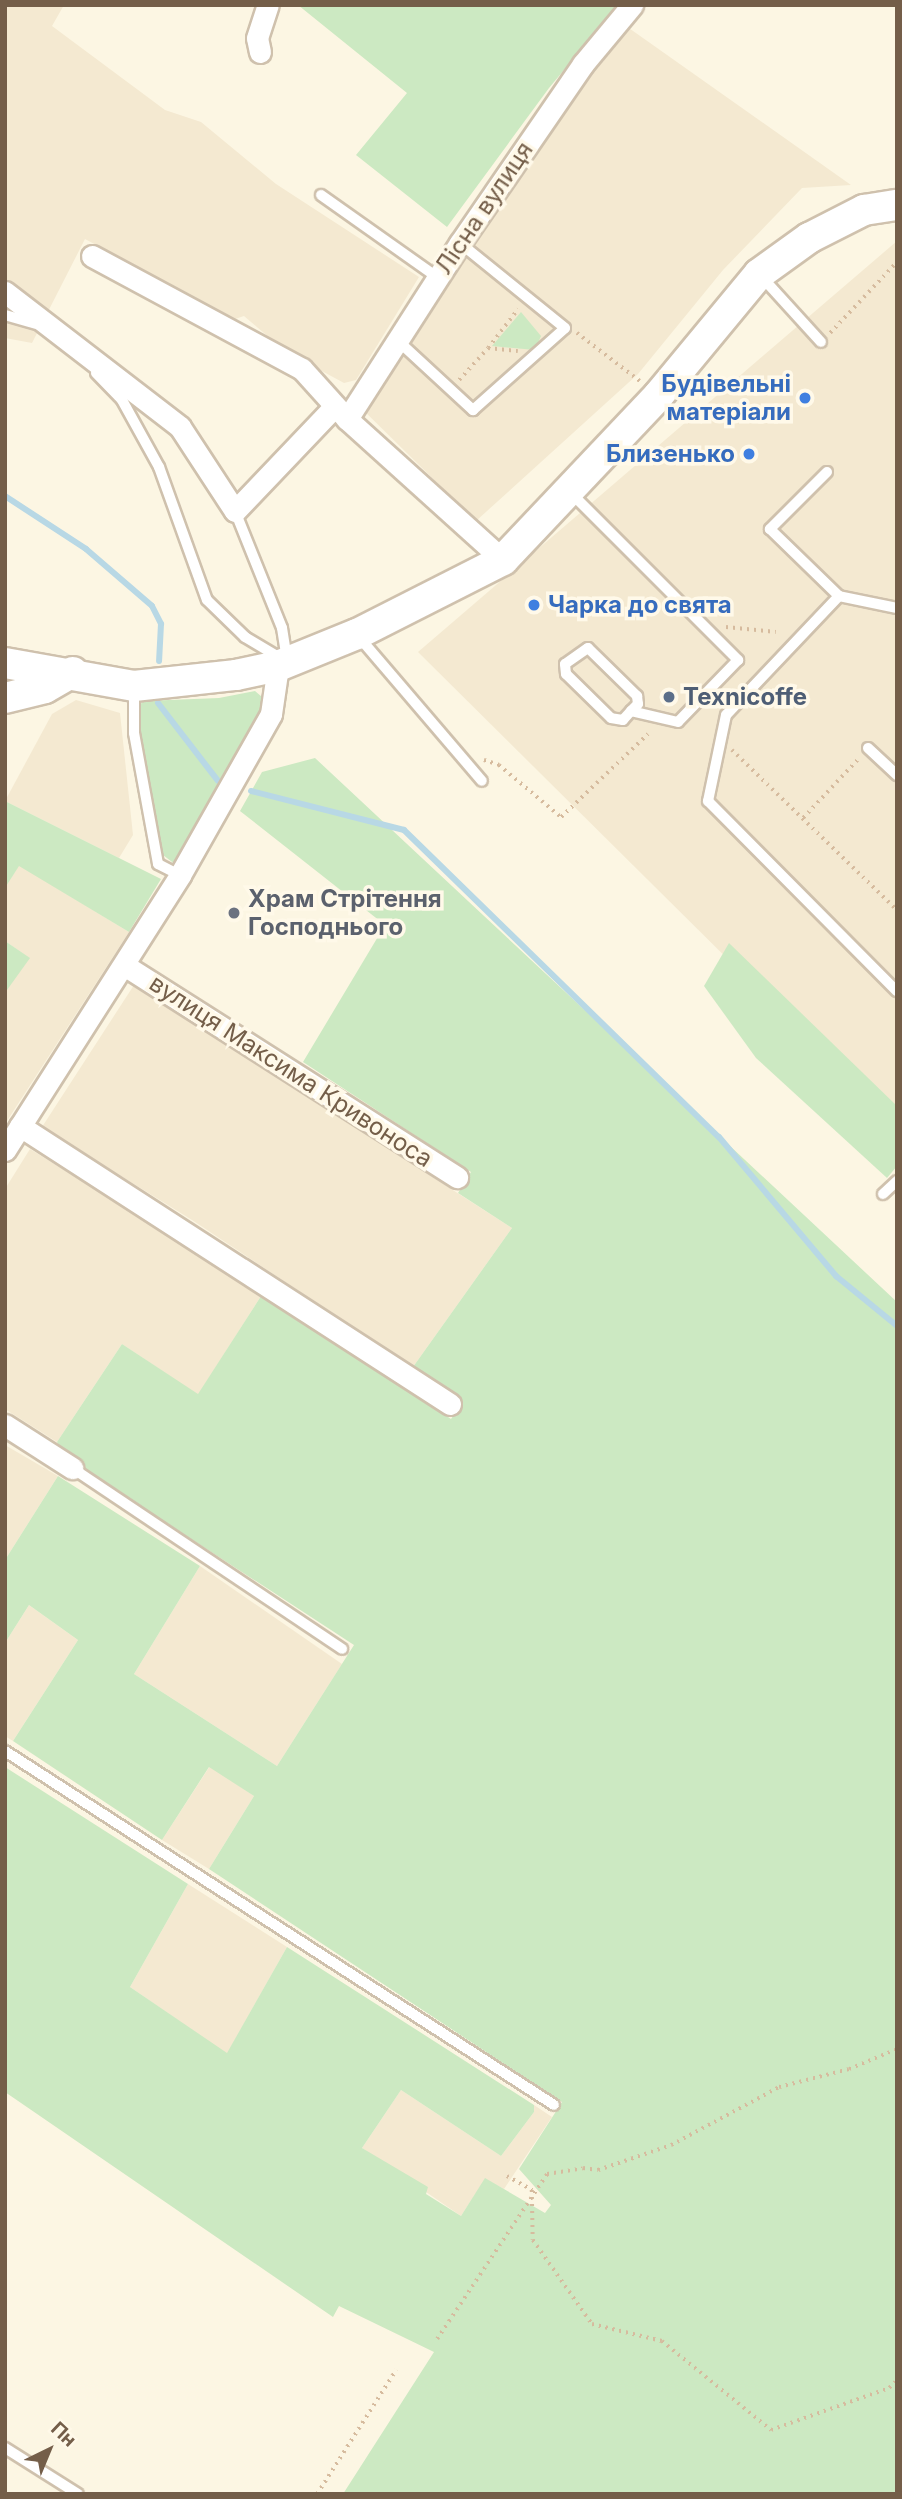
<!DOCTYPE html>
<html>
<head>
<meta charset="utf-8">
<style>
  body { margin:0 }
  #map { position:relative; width:902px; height:2499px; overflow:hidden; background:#fcf6e3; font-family:Inter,sans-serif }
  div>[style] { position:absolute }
  .residential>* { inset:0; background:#f4e9d1 }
  .green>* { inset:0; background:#cce9c2 }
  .stream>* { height:6px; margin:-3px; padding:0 3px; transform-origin:3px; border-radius:3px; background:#b8d8e5 }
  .path>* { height:3.5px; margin-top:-1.75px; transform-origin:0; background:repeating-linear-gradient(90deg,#d6bb9e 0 2px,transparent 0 7px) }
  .roads { filter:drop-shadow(2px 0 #cfc1ad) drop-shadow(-2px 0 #cfc1ad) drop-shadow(0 2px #cfc1ad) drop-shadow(0 -2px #cfc1ad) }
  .lane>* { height:10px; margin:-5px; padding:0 5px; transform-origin:5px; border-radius:5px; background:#fff }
  .street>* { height:21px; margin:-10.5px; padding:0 10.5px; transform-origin:10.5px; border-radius:10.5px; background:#fff }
  .secondary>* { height:30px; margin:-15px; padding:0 15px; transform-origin:15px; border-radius:15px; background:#fff }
  .dots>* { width:19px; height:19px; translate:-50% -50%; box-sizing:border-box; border:4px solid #fff9e9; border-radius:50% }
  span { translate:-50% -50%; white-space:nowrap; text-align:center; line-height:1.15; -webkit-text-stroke:7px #fff9e9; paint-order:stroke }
  .street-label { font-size:24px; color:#745e49 }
  .shop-label { font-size:24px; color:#366cbe; font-weight:700 }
  .right { translate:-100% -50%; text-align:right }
  .left { translate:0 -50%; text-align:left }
  .service-label { font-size:24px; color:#4e5e75; font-weight:700 }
  .worship-label { font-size:24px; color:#5b616d; font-weight:700 }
  .frame { position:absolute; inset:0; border:7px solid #745e49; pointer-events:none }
  .north { position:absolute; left:14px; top:2415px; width:70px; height:70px; -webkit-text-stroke:5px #fff9e9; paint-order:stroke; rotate:43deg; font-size:19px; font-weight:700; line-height:28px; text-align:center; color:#745e49 }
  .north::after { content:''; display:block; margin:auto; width:24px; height:32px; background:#745e49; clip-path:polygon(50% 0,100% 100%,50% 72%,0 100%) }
</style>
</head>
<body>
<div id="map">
  <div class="residential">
    <i style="clip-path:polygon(5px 5px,64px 5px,52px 26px,165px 110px,201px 122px,276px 184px,419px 277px,356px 380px,344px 383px,285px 351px,244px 316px,235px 319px,85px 239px,32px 343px,5px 338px)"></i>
    <i style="clip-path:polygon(626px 26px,851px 185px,802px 188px,723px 270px,638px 374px,476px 521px,357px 404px,581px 82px)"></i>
    <i style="clip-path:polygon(897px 241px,897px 1127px,418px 652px)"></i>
    <i style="clip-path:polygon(76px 700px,120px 713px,133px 835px,119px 858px,5px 801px,52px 714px)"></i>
    <i style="clip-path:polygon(19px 865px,129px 932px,5px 1124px,5px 989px,29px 958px,5px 941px,5px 888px)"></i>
    <i style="clip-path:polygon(134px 985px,512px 1228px,413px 1367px,192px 1220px,42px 1127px)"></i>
    <i style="clip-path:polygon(30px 1149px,263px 1293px,198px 1395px,122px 1344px,57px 1442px,5px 1409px,5px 1189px)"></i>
    <i style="clip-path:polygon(5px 1445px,58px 1476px,5px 1560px)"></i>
    <i style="clip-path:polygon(200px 1566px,342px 1664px,277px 1766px,134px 1674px)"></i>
    <i style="clip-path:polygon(29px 1605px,78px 1640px,13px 1741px,5px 1736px,5px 1643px)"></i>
    <i style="clip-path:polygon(210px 1766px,254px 1796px,209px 1869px,162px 1840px)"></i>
    <i style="clip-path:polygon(188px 1884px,287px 1947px,227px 2054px,130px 1987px)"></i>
    <i style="clip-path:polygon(401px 2090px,501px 2156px,534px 2112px,534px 2105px,552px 2117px,504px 2189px,485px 2179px,461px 2216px,362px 2148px)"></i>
  </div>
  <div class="green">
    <i style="clip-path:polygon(298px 5px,618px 5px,549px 88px,447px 227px,356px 155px,407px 93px)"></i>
    <i style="clip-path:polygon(521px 312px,541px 336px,535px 350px,492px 346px)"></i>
    <i style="clip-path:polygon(255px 691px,262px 697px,261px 712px,176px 865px,163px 855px,137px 733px,138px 706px,144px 701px,219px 698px)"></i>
    <i style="clip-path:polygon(315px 758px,897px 1302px,897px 2494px,343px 2494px,434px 2352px,339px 2306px,333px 2317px,5px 2092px,5px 1767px,188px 1884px,130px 1987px,227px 2053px,287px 1947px,534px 2105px,534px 2112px,501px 2156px,401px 2090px,362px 2148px,428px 2187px,426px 2194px,461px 2216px,485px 2178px,545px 2213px,551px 2205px,519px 2169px,562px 2102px,209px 1869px,254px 1796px,209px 1767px,162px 1840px,13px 1741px,78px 1640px,29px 1605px,5px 1643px,5px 1560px,58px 1476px,200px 1566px,134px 1674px,277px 1766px,354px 1645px,64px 1456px,57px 1442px,122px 1344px,198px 1394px,263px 1293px,451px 1419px,463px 1401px,413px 1367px,512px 1228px,458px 1193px,471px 1172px,303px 1062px,385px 925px,240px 811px,262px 772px)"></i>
    <i style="clip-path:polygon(5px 801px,161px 879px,129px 932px,19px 866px,5px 888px)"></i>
    <i style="clip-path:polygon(5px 941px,30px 958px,7px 990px,5px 989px)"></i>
    <i style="clip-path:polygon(729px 943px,897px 1106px,897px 1166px,887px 1178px,756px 1058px,704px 986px)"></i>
  </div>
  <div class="stream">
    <i style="left:5px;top:496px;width:97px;rotate:33.2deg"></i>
    <i style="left:86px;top:549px;width:87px;rotate:40.8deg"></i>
    <i style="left:152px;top:606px;width:20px;rotate:63deg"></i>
    <i style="left:161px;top:624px;width:37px;rotate:93deg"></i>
    <i style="left:158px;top:703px;width:98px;rotate:52.4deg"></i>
    <i style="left:251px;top:791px;width:158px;rotate:14.3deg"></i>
    <i style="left:404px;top:830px;width:440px;rotate:44.3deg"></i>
    <i style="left:719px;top:1137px;width:182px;rotate:49.9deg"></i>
    <i style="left:836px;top:1276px;width:79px;rotate:39.3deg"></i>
  </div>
  <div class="path">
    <i style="left:577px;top:333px;width:79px;rotate:37.3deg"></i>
    <i style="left:830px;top:333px;width:98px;rotate:-46.7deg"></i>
    <i style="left:488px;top:348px;width:49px;rotate:-52.4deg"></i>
    <i style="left:459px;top:380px;width:43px;rotate:-47.8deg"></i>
    <i style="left:488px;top:348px;width:30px;rotate:6deg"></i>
    <i style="left:726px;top:627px;width:50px;rotate:5.7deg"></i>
    <i style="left:732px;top:750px;width:230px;rotate:44.1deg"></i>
    <i style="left:484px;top:760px;width:16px;rotate:18deg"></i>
    <i style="left:499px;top:765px;width:81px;rotate:40deg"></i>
    <i style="left:561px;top:817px;width:120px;rotate:-43.7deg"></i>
    <i style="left:803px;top:818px;width:83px;rotate:-46.9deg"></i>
    <i style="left:507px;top:2176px;width:29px;rotate:29deg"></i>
    <i style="left:532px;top:2190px;width:50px;rotate:88.9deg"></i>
    <i style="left:533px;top:2240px;width:103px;rotate:54.9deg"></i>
    <i style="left:592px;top:2324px;width:72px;rotate:13.7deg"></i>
    <i style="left:662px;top:2341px;width:141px;rotate:39.2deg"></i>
    <i style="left:771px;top:2430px;width:125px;rotate:-19.6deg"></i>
    <i style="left:889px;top:2388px;width:11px;rotate:-45deg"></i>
    <i style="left:437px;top:2339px;width:198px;rotate:-56.3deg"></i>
    <i style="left:547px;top:2174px;width:36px;rotate:-9deg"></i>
    <i style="left:583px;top:2168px;width:15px;rotate:8deg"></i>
    <i style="left:598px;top:2170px;width:77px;rotate:-18.9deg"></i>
    <i style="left:671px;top:2145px;width:123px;rotate:-28.2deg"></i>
    <i style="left:779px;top:2087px;width:72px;rotate:-14.4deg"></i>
    <i style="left:849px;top:2069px;width:52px;rotate:-22.6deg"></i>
    <i style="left:317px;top:2494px;width:147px;rotate:-57.5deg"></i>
  </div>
  <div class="roads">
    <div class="lane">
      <i style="left:321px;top:195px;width:142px;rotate:35.3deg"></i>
      <i style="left:761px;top:276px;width:89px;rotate:47.7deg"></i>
      <i style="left:5px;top:315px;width:32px;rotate:16deg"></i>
      <i style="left:396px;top:339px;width:105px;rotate:42.7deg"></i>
      <i style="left:473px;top:410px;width:123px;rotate:-41.7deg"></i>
      <i style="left:565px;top:328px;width:135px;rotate:-141deg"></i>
      <i style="left:96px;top:373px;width:37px;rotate:46deg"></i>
      <i style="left:122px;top:400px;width:77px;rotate:61.1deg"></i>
      <i style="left:159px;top:467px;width:141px;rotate:70.2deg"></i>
      <i style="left:207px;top:600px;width:53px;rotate:44.2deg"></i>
      <i style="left:245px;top:637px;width:43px;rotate:30.7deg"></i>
      <i style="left:827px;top:472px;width:81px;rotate:135deg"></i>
      <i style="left:770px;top:529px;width:96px;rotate:44.2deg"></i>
      <i style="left:570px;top:492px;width:238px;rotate:45deg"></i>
      <i style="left:738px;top:660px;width:86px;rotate:134.1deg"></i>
      <i style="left:678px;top:722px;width:48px;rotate:-166.8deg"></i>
      <i style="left:631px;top:711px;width:12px;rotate:132deg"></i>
      <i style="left:623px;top:720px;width:12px;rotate:-171deg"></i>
      <i style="left:611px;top:718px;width:63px;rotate:-135.6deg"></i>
      <i style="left:566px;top:674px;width:10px;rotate:-96deg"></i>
      <i style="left:565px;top:664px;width:28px;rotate:-35deg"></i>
      <i style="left:588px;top:648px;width:69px;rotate:44.4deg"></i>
      <i style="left:637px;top:696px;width:8px;rotate:83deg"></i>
      <i style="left:638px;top:704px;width:10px;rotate:135deg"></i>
      <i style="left:235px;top:511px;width:126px;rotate:68.1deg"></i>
      <i style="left:282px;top:628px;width:31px;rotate:81deg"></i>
      <i style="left:897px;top:608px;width:59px;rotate:-168.3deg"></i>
      <i style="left:839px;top:596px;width:164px;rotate:133.5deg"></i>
      <i style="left:726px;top:715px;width:88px;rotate:101.8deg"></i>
      <i style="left:708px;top:801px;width:268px;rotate:45.2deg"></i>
      <i style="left:359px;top:637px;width:189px;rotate:49.5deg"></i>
      <i style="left:134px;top:688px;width:45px;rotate:90deg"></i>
      <i style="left:134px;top:733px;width:133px;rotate:79.6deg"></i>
      <i style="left:158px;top:864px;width:25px;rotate:27deg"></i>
      <i style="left:868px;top:748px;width:40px;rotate:43deg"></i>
      <i style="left:883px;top:1194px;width:19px;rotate:-43deg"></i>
      <i style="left:72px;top:1468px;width:325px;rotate:33.8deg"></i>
      <i style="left:5px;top:1751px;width:653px;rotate:32.81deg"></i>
      <i style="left:5px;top:2448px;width:86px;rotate:32.2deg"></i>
    </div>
    <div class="street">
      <i style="left:260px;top:52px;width:14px;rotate:-102deg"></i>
      <i style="left:257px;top:38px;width:35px;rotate:-72deg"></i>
      <i style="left:92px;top:256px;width:238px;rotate:28.3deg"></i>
      <i style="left:302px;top:369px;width:67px;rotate:48deg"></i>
      <i style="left:347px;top:419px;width:210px;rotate:42.1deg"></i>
      <i style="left:5px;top:292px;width:221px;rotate:37.6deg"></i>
      <i style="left:180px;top:427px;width:100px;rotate:56.8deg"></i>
      <i style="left:235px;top:511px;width:145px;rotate:-46.4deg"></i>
      <i style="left:347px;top:419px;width:209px;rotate:-57.3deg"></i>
      <i style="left:460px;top:243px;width:217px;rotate:-55.5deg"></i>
      <i style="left:583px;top:64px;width:77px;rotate:-50.3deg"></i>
      <i style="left:124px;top:965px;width:395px;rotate:32.5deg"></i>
      <i style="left:20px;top:1126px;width:512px;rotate:32.88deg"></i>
      <i style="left:5px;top:1150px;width:326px;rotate:-57.5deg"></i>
      <i style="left:180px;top:875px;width:185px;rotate:-60.5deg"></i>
      <i style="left:271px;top:714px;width:49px;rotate:-81.7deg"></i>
      <i style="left:5px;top:1425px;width:80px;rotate:32.7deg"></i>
    </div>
    <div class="secondary">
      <i style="left:5px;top:663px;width:131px;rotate:10.1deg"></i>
      <i style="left:134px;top:686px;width:103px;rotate:-6.2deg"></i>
      <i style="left:236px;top:675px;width:43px;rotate:-12.1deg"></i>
      <i style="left:278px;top:666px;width:85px;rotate:-22.1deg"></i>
      <i style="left:357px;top:634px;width:164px;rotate:-26.9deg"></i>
      <i style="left:503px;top:560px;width:226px;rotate:-46.6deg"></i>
      <i style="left:658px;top:396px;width:158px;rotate:-50.4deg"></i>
      <i style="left:759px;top:274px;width:62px;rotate:-35.8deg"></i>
      <i style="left:809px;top:238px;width:62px;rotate:-27deg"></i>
      <i style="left:864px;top:210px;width:33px;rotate:-9deg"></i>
      <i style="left:5px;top:698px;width:41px;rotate:-14deg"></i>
      <i style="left:45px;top:688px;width:32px;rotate:-30deg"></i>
    </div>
  </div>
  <div class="dots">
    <i style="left:805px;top:398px;background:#3f7fe0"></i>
    <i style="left:749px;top:454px;background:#3f7fe0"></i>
    <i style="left:534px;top:605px;background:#3f7fe0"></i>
    <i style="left:669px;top:697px;background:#5c6f8a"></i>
    <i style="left:234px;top:913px;background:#6b7280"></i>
  </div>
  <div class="street-label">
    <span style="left:484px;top:208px;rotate:-56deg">Лісна вулиця</span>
    <span style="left:291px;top:1071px;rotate:33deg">вулиця Максима Кривоноса</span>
  </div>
  <div class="shop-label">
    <span class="right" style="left:791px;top:398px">Будівельні<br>матеріали</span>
    <span class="right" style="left:735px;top:454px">Близенько</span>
    <span class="left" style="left:548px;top:605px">Чарка до свята</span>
  </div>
  <div class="service-label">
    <span class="left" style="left:683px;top:697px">Texnicoffe</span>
  </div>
  <div class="worship-label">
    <span class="left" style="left:248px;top:913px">Храм Стрітення<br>Господнього</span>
  </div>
  <div class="frame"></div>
  <div class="north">Пн</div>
</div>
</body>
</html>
